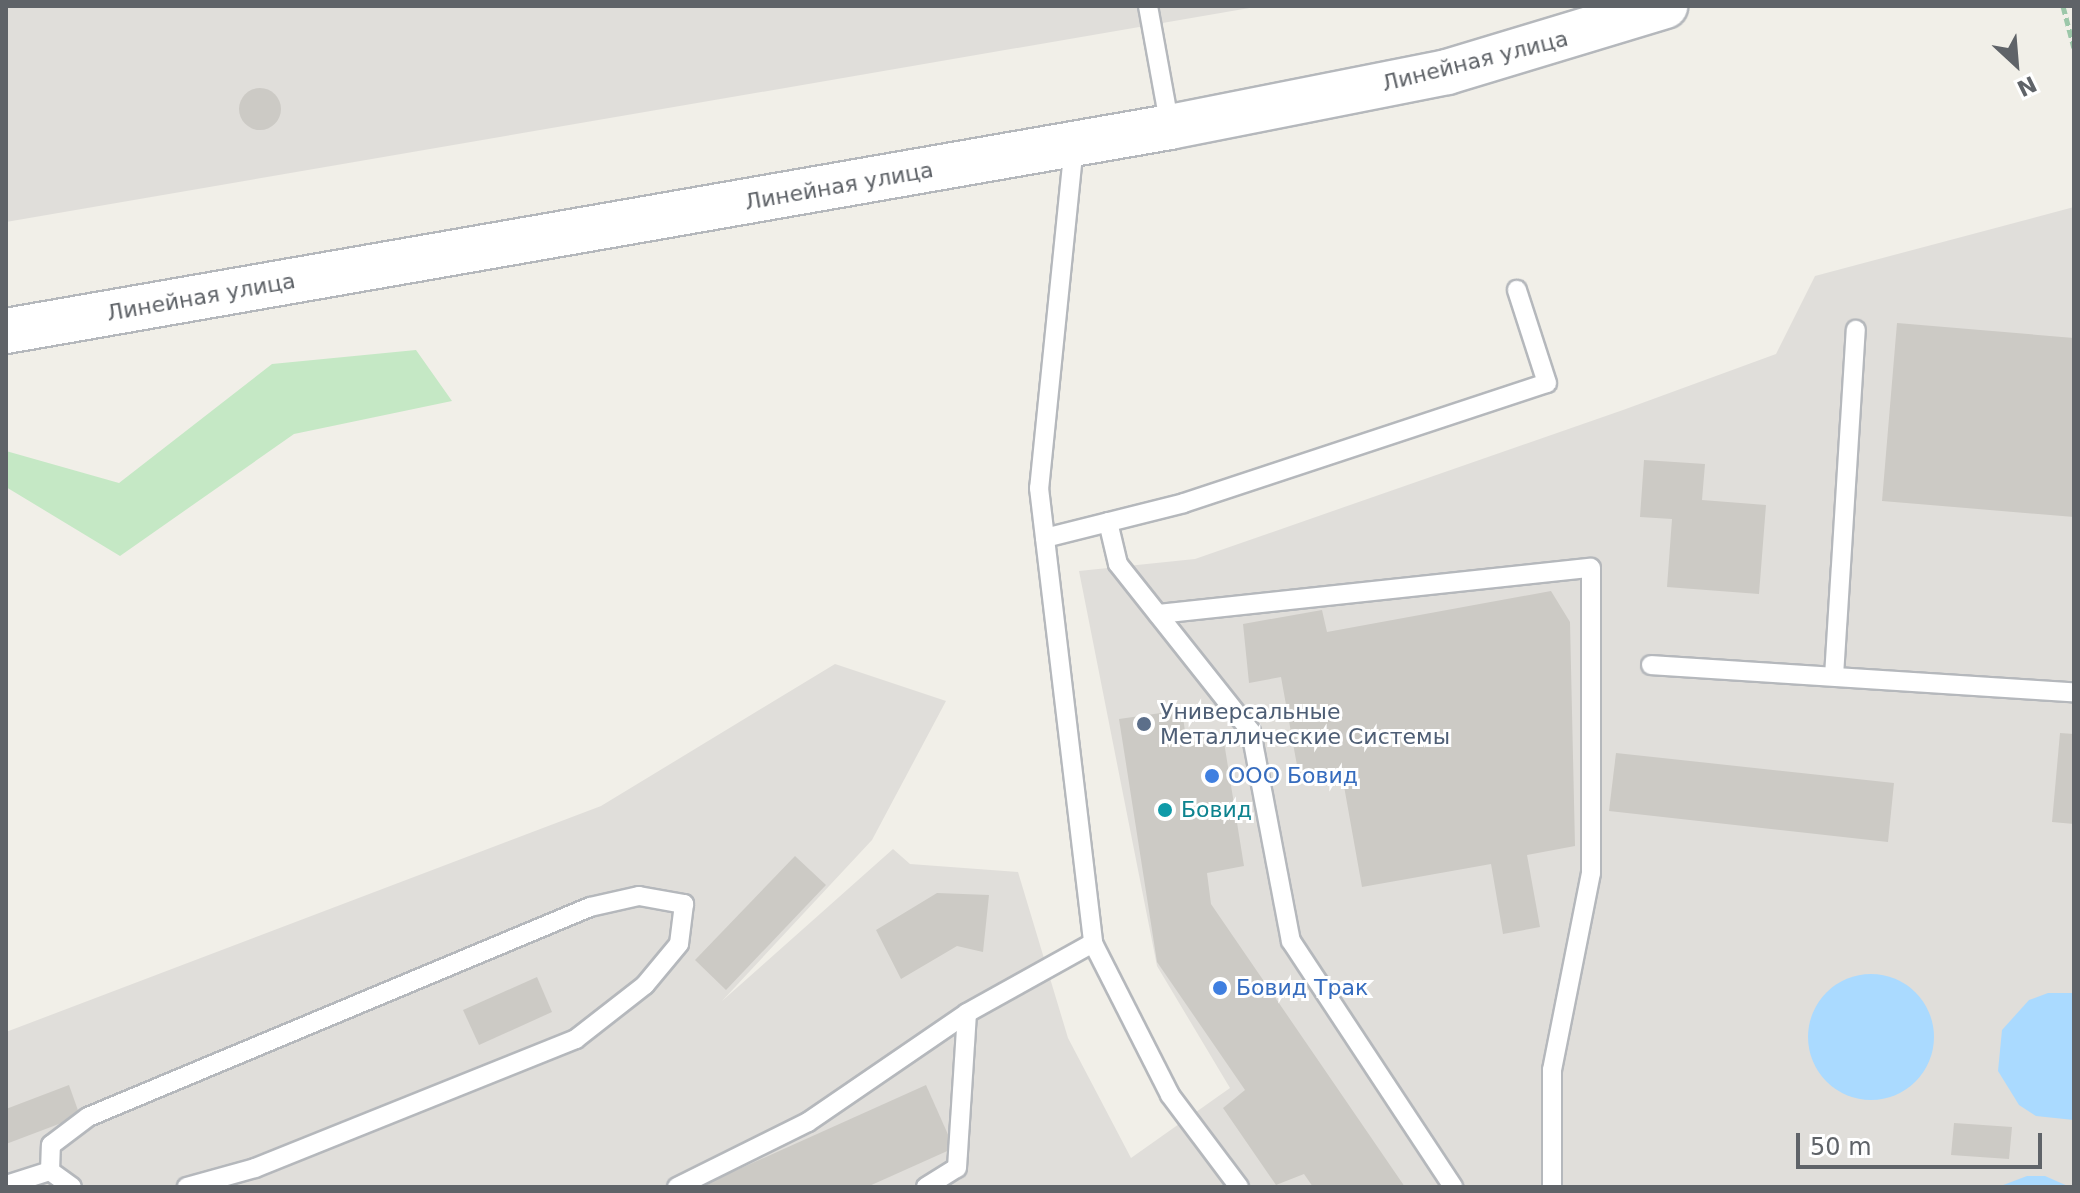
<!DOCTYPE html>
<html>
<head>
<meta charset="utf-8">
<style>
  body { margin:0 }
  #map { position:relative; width:2080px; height:1193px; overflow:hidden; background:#f1efe8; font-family:"DejaVu Sans",sans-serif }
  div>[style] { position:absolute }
  .industrial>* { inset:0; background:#e0deda }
  .green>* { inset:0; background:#c5e8c5 }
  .water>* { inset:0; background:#aadaff }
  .round { border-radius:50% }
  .building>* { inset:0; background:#cccac5 }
  .path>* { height:5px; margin-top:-2.5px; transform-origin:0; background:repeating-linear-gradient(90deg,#9cc7a9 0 8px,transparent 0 12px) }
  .roads { filter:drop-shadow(2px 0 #b5b8bc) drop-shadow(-2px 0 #b5b8bc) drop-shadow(0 2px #b5b8bc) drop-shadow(0 -2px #b5b8bc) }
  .lane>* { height:18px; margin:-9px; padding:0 9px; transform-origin:9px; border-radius:9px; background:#fff }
  .secondary>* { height:44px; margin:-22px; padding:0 22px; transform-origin:22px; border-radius:22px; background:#fff }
  .dots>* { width:22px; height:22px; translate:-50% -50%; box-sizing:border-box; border:4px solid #fff; border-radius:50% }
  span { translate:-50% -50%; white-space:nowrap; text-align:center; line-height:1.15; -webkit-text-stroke:6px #fff; paint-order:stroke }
  .street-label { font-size:22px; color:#5f6368 }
  .service-label { font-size:22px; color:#4e5e75 }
  .left { translate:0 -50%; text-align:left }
  .shop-label { font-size:22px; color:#366cbe }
  .culture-label { font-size:22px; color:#0d838f }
  .frame { position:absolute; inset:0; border:8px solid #5f6368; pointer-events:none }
  .north { position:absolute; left:1976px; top:24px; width:80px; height:80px; -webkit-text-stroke:6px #fff; paint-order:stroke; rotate:154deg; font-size:22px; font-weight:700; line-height:32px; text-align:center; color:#5f6368 }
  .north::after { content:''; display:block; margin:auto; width:28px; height:36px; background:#5f6368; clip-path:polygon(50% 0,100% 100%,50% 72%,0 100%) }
  .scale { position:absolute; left:1796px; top:1133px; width:246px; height:36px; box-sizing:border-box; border:4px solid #5f6368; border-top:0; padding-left:10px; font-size:24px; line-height:28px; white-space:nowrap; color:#5f6368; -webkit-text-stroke:6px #fff; paint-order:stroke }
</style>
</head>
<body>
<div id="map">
  <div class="industrial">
    <i style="clip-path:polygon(6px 6px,1261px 6px,6px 222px)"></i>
    <i style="clip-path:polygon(2074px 207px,2074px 1187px,6px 1187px,6px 1032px,601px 806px,835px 664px,946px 701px,872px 840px,722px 1001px,893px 849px,910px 864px,1018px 872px,1068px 1038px,1131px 1158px,1230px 1088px,1157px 966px,1079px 571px,1195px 559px,1623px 410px,1776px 354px,1815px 276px)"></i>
  </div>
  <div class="green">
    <i style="clip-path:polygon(416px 350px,452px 401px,294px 434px,120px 556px,6px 487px,6px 451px,119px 483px,272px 364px)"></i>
  </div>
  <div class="water">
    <i class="round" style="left:1808px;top:974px;width:126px;height:126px"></i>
    <i style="clip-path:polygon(2048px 993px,2074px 993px,2074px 1120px,2036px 1116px,2019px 1105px,1998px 1071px,2002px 1030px,2029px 1000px)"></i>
    <i style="clip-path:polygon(2027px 1176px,2045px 1176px,2070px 1187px,1998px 1187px)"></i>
  </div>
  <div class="building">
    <i class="round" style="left:239px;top:88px;width:42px;height:42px"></i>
    <i style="clip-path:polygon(1897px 323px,2074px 338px,2074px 517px,1882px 501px)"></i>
    <i style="clip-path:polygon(1644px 460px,1705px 464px,1702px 500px,1766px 505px,1759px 594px,1667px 587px,1672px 519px,1640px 517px)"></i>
    <i style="clip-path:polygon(1551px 591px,1570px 622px,1575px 846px,1527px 855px,1540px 927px,1503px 934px,1491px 864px,1362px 887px,1342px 775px,1300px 782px,1281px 677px,1249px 683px,1243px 624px,1322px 610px,1327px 632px)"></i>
    <i style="clip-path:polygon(1182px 710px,1187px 746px,1224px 742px,1244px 866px,1207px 873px,1211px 904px,1405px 1187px,1313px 1187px,1304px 1174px,1276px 1185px,1223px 1108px,1245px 1090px,1157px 962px,1119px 719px)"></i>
    <i style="clip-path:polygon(2060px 733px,2074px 734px,2074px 824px,2052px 822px)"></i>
    <i style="clip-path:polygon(1616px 753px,1894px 783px,1888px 842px,1609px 811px)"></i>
    <i style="clip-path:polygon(795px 856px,826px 885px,726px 990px,695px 960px)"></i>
    <i style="clip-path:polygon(937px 893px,989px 895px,983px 952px,957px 946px,901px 979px,876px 930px)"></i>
    <i style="clip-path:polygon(537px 977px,552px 1012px,479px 1045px,463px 1010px)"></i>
    <i style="clip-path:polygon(69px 1085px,80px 1116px,6px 1144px,6px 1109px)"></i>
    <i style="clip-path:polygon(926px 1085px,954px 1148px,867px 1187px,699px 1187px)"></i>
    <i style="clip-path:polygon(1954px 1123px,2012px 1127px,2009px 1159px,1951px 1155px)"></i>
  </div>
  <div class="path">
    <i style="left:2063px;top:6px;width:43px;rotate:75.3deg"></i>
  </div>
  <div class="roads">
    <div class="lane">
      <i style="left:1148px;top:6px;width:123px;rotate:79.7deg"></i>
      <i style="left:1074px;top:145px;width:345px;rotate:95.8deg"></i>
      <i style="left:1039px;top:488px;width:458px;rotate:83.2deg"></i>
      <i style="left:1093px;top:943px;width:170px;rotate:63.1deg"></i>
      <i style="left:1170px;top:1095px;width:115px;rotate:53.1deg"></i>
      <i style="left:1108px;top:522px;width:43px;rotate:76.6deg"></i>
      <i style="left:1118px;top:564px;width:214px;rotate:51.6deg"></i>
      <i style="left:1251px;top:732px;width:213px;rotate:79.2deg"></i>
      <i style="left:1291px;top:941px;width:295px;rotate:56.6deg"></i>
      <i style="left:1045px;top:538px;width:143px;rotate:-14.1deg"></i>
      <i style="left:1184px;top:503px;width:382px;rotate:-18.3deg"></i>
      <i style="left:1547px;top:383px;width:98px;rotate:-107.9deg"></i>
      <i style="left:1158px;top:614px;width:435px;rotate:-6.1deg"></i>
      <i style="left:1591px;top:568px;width:305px;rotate:90deg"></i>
      <i style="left:1591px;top:873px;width:201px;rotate:101.2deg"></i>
      <i style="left:1552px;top:1070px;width:117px;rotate:90deg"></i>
      <i style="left:1651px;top:665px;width:424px;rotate:3.7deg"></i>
      <i style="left:1834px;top:676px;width:347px;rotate:-86.4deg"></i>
      <i style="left:50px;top:1171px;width:27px;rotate:36deg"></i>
      <i style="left:6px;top:1185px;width:46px;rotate:-17.7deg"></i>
      <i style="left:50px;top:1171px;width:26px;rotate:-88deg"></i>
      <i style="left:51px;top:1145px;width:46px;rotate:-37.1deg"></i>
      <i style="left:88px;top:1117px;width:544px;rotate:-22.7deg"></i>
      <i style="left:590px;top:907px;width:50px;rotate:-12.7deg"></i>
      <i style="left:639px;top:896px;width:46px;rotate:10.1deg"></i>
      <i style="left:684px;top:904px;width:40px;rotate:97.1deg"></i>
      <i style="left:679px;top:944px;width:53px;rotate:129.7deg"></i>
      <i style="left:645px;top:985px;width:88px;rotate:142deg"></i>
      <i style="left:576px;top:1039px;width:346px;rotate:158.1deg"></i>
      <i style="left:255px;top:1168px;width:71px;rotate:164.4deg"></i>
      <i style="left:677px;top:1187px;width:146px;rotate:-26.4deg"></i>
      <i style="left:808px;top:1122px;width:193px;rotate:-34.4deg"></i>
      <i style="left:967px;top:1013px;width:144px;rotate:-29.1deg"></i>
      <i style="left:926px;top:1187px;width:36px;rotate:-32deg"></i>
      <i style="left:957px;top:1168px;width:155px;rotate:-86.3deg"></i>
    </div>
    <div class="secondary">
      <i style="left:6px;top:331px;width:1182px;rotate:-9.94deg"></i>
      <i style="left:1170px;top:127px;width:282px;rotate:-11.2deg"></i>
      <i style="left:1447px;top:72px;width:228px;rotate:-16.8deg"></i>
    </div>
  </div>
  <div class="dots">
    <i style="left:1144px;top:724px;background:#5c6f8a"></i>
    <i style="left:1212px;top:776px;background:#3f7fe0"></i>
    <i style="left:1165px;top:810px;background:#0f9aa8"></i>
    <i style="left:1220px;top:988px;background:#3f7fe0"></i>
  </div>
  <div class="street-label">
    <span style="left:1475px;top:61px;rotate:-14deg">Линейная улица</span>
    <span style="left:839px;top:186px;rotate:-10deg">Линейная улица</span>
    <span style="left:201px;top:297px;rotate:-10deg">Линейная улица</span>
  </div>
  <div class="service-label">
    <span class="left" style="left:1160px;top:724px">Универсальные<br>Металлические Системы</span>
  </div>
  <div class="shop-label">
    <span class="left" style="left:1228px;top:776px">ООО Бовид</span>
    <span class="left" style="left:1236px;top:988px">Бовид Трак</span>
  </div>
  <div class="culture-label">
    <span class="left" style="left:1181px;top:810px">Бовид</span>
  </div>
  <div class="frame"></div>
  <div class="north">N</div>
  <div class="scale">50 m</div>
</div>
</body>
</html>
